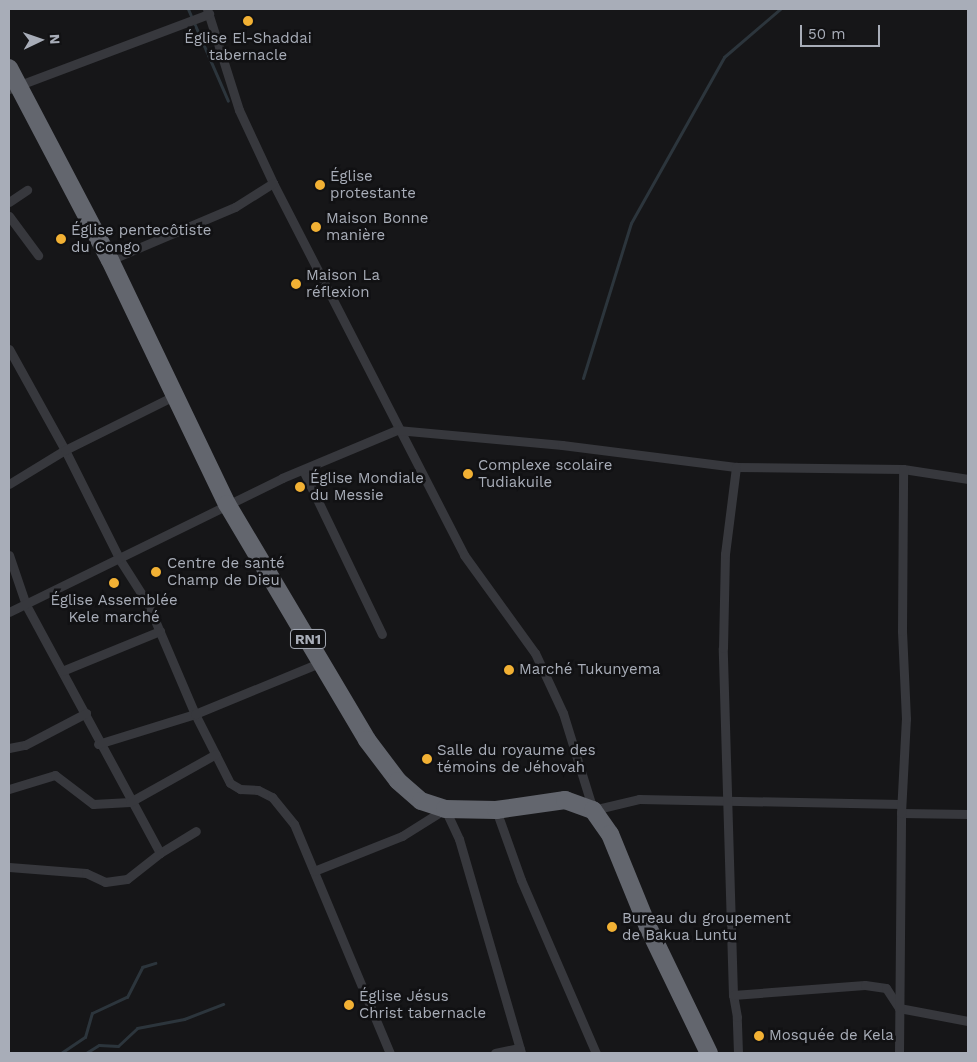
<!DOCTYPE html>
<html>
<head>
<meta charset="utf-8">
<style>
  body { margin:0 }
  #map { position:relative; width:977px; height:1062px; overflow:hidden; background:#161618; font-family:"Work Sans",sans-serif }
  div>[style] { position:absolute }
  .stream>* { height:3px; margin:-1.5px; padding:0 1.5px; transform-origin:1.5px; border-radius:1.5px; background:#2c353c }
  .street>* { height:9px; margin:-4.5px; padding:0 4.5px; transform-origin:4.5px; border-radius:4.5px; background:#37383d }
  .highway>* { height:18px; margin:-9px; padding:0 9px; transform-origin:9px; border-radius:9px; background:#63666e }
  .dots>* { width:14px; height:14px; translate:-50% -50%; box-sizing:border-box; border:2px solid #111113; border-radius:50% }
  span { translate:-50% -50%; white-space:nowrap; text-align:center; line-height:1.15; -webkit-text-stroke:5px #111113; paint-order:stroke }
  .shield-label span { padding:1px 4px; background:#111113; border:1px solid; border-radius:4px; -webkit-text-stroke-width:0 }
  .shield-label { font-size:14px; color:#a8adb8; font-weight:700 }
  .poi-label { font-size:15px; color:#a8adb8 }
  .left { translate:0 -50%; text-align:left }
  .frame { position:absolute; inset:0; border:10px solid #a8adb8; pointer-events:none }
  .north { position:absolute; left:15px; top:15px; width:50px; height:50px; -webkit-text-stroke:4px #111113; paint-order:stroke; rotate:87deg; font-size:14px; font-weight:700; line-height:20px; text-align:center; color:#a8adb8 }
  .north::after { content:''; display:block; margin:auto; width:18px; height:22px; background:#a8adb8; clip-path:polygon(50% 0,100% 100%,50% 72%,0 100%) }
  .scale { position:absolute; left:800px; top:25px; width:80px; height:22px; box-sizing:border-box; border:2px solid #a8adb8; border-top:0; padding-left:6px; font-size:15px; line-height:18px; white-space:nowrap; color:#a8adb8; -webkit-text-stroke:4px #111113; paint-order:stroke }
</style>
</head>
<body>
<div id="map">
  <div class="stream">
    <i style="left:188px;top:9px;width:100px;rotate:66.5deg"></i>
    <i style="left:583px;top:378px;width:162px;rotate:-72.8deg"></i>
    <i style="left:631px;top:223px;width:190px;rotate:-60.7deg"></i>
    <i style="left:724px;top:57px;width:74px;rotate:-40.6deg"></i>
    <i style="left:61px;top:1053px;width:29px;rotate:-34deg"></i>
    <i style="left:85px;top:1037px;width:25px;rotate:-74deg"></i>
    <i style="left:92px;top:1013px;width:38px;rotate:-25deg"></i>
    <i style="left:127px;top:997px;width:34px;rotate:-63deg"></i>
    <i style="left:142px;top:967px;width:14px;rotate:-17deg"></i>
    <i style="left:86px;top:1053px;width:15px;rotate:-32deg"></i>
    <i style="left:99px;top:1045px;width:19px;rotate:3deg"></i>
    <i style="left:118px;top:1046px;width:26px;rotate:-43deg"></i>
    <i style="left:137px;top:1028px;width:48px;rotate:-10.8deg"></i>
    <i style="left:184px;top:1019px;width:42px;rotate:-21deg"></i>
  </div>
  <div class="street">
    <i style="left:207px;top:9px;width:106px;rotate:72.4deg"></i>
    <i style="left:239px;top:110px;width:81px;rotate:65deg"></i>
    <i style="left:273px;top:183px;width:418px;rotate:62.8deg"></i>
    <i style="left:464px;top:555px;width:121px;rotate:54.1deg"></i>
    <i style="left:535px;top:653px;width:66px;rotate:65deg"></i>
    <i style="left:563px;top:713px;width:102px;rotate:72.8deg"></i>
    <i style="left:593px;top:810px;width:47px;rotate:-13.4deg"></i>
    <i style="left:639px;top:799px;width:262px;rotate:1.1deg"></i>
    <i style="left:9px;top:89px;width:214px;rotate:-20.6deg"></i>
    <i style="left:9px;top:202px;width:22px;rotate:-34deg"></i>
    <i style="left:9px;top:216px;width:49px;rotate:53.4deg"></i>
    <i style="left:110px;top:260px;width:136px;rotate:-23deg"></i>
    <i style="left:235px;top:207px;width:45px;rotate:-32.3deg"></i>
    <i style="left:9px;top:349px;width:115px;rotate:61deg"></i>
    <i style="left:65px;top:450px;width:123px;rotate:63.4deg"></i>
    <i style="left:120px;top:560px;width:52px;rotate:57.5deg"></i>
    <i style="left:148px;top:604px;width:120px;rotate:66.9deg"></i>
    <i style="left:195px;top:714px;width:77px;rotate:63.1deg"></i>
    <i style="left:230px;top:783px;width:12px;rotate:31deg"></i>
    <i style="left:240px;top:789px;width:18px;rotate:3deg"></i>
    <i style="left:258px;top:790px;width:16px;rotate:27deg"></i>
    <i style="left:272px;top:797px;width:35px;rotate:51deg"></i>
    <i style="left:294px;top:824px;width:248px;rotate:67.3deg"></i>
    <i style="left:303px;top:470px;width:182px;rotate:64.3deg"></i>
    <i style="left:9px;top:484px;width:66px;rotate:-31.3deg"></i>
    <i style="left:65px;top:450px;width:122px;rotate:-26.4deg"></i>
    <i style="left:9px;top:555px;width:53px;rotate:71.2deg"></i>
    <i style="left:26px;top:605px;width:282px;rotate:61.6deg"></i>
    <i style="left:160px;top:853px;width:42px;rotate:-31.4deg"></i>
    <i style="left:9px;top:612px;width:304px;rotate:-26.1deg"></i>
    <i style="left:282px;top:478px;width:125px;rotate:-22.7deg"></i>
    <i style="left:397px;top:430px;width:166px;rotate:5.2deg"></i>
    <i style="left:562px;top:445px;width:175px;rotate:7.2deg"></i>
    <i style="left:736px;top:467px;width:167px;rotate:0.7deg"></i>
    <i style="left:903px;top:469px;width:66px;rotate:8.7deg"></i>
    <i style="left:62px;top:671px;width:106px;rotate:-22.2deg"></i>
    <i style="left:98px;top:744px;width:102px;rotate:-17.2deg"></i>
    <i style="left:195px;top:714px;width:137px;rotate:-22.3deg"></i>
    <i style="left:9px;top:748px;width:16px;rotate:-11deg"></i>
    <i style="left:25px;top:745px;width:69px;rotate:-27.7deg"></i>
    <i style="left:9px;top:789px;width:48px;rotate:-16.9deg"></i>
    <i style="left:55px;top:775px;width:48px;rotate:37.3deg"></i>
    <i style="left:93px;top:804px;width:37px;rotate:-3deg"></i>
    <i style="left:130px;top:802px;width:98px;rotate:-29.2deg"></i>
    <i style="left:496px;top:810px;width:74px;rotate:70.3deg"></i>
    <i style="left:521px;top:880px;width:189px;rotate:66.6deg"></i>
    <i style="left:901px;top:813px;width:67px;rotate:0.9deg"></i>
    <i style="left:9px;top:867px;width:77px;rotate:4.5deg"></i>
    <i style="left:86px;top:873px;width:21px;rotate:25deg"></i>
    <i style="left:105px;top:882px;width:22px;rotate:-8deg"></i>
    <i style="left:127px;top:879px;width:42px;rotate:-38.2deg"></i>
    <i style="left:314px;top:871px;width:95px;rotate:-21.7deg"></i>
    <i style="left:402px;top:836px;width:51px;rotate:-32.1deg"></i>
    <i style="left:445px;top:809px;width:33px;rotate:65deg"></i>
    <i style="left:459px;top:839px;width:223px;rotate:73.8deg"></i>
    <i style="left:733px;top:995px;width:347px;rotate:-91.7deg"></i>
    <i style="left:723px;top:648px;width:94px;rotate:-88.8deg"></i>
    <i style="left:725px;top:554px;width:88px;rotate:-82.8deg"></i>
    <i style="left:495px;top:1053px;width:25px;rotate:-12deg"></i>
    <i style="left:738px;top:1053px;width:36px;rotate:-92deg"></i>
    <i style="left:737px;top:1017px;width:22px;rotate:-100deg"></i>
    <i style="left:733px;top:995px;width:132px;rotate:-4.3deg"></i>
    <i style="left:865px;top:985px;width:21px;rotate:8deg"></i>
    <i style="left:886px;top:988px;width:24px;rotate:57deg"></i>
    <i style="left:899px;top:1008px;width:70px;rotate:10.7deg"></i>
    <i style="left:899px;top:1053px;width:240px;rotate:-89.5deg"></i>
    <i style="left:901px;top:813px;width:94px;rotate:-87deg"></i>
    <i style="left:906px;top:719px;width:88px;rotate:-92.6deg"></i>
    <i style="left:902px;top:631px;width:162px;rotate:-89.6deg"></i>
  </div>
  <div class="highway">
    <i style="left:9px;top:68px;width:217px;rotate:62.3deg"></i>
    <i style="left:110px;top:260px;width:271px;rotate:64.4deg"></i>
    <i style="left:227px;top:504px;width:274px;rotate:59.3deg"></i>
    <i style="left:367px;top:740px;width:51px;rotate:52.9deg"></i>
    <i style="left:398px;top:781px;width:30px;rotate:41deg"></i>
    <i style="left:421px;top:801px;width:25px;rotate:18deg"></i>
    <i style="left:445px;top:809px;width:51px;rotate:1.1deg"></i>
    <i style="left:496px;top:810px;width:70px;rotate:-8.2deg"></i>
    <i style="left:565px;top:800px;width:30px;rotate:20deg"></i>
    <i style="left:593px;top:810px;width:29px;rotate:55deg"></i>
    <i style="left:610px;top:834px;width:100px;rotate:67.8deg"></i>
    <i style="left:648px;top:927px;width:140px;rotate:64.2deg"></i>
  </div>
  <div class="dots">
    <i style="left:248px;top:21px;background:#f2b134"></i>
    <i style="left:320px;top:185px;background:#f2b134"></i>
    <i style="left:316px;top:227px;background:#f2b134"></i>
    <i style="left:61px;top:239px;background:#f2b134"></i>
    <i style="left:296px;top:284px;background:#f2b134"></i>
    <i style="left:468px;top:474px;background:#f2b134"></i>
    <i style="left:300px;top:487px;background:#f2b134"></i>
    <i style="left:156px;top:572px;background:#f2b134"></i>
    <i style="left:114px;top:583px;background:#f2b134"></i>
    <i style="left:509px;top:670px;background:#f2b134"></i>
    <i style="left:427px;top:759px;background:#f2b134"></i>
    <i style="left:612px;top:927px;background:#f2b134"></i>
    <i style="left:349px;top:1005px;background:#f2b134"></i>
    <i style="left:759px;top:1036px;background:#f2b134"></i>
  </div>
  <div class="shield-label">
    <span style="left:308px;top:639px">RN1</span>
  </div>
  <div class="poi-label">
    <span style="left:248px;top:47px">Église El-Shaddai<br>tabernacle</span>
    <span class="left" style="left:330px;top:185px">Église<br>protestante</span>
    <span class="left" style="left:326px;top:227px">Maison Bonne<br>manière</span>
    <span class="left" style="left:71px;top:239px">Église pentecôtiste<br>du Congo</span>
    <span class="left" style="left:306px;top:284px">Maison La<br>réflexion</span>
    <span class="left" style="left:478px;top:474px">Complexe scolaire<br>Tudiakuile</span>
    <span class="left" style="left:310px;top:487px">Église Mondiale<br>du Messie</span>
    <span class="left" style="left:167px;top:572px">Centre de santé<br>Champ de Dieu</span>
    <span style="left:114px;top:609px">Église Assemblée<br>Kele marché</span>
    <span class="left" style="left:519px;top:670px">Marché Tukunyema</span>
    <span class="left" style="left:437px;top:759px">Salle du royaume des<br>témoins de Jéhovah</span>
    <span class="left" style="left:622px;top:927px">Bureau du groupement<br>de Bakua Luntu</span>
    <span class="left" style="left:359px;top:1005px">Église Jésus<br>Christ tabernacle</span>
    <span class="left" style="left:769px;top:1036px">Mosquée de Kela</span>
  </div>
  <div class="frame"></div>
  <div class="north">N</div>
  <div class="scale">50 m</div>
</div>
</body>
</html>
